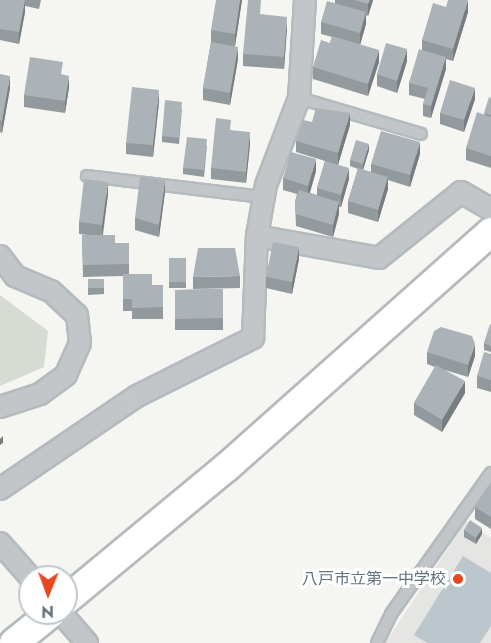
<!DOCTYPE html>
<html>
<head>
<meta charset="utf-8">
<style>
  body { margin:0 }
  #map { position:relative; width:491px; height:643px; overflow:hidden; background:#f5f5f1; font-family:Jost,"Noto Sans JP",sans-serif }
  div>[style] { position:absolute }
  .built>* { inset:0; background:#e5e6e4 }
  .green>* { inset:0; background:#d6dcd2 }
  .water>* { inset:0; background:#bbc7cc }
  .roads { filter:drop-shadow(2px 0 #b4babe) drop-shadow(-2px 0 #b4babe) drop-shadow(0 2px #b4babe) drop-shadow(0 -2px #b4babe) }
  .lane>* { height:10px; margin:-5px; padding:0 5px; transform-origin:5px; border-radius:5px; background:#c2c6c9 }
  .street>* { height:20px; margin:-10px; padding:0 10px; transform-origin:10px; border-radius:10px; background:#c2c6c9 }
  .secondary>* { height:28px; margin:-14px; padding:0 14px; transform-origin:14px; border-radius:14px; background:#fff }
  .wall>* { inset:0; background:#939a9e }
  .shaded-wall>* { inset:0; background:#787d81 }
  .building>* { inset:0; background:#abb3b8 }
  .dots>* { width:16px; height:16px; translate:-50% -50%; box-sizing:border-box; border:3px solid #fff; border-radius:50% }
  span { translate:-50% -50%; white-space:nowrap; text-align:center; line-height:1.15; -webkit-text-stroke:6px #fff; paint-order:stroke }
  .poi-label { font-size:16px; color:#637583 }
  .right { translate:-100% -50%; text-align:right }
  .north { position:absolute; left:18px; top:565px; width:60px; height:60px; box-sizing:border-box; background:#fff; border:2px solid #c1c8cd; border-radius:50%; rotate:181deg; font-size:16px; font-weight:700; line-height:24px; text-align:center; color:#637583 }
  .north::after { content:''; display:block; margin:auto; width:21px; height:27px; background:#e9471d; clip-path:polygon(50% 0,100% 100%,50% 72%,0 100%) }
</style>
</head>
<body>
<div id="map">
  <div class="built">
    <i style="clip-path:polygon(466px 521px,491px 538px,491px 643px,385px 643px)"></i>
  </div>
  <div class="green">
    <i style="clip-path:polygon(0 295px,48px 331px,44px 367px,0 386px)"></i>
  </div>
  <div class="water">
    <i style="clip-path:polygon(463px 556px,491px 573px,491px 626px,480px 643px,427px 643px,414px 635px)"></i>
  </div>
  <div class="roads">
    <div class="lane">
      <i style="left:299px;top:98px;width:127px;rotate:16.4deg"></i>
      <i style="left:87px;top:176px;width:178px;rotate:6.8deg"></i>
      <i style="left:377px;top:643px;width:32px;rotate:-64deg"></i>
      <i style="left:391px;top:614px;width:173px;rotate:-54.7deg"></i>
    </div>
    <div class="street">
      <i style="left:257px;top:236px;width:124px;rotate:10.2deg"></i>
      <i style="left:379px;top:258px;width:105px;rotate:-38.8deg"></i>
      <i style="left:461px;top:192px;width:34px;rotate:30deg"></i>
      <i style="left:0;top:256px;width:25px;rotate:53deg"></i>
      <i style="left:15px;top:276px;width:39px;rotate:23deg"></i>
      <i style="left:51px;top:291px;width:35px;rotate:43deg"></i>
      <i style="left:77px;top:315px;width:28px;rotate:84deg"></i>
      <i style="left:80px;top:343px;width:35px;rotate:114deg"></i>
      <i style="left:66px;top:375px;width:32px;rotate:144deg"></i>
      <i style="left:40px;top:394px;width:42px;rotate:162deg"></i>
      <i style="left:0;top:489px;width:166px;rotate:-34.2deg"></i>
      <i style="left:137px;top:396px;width:130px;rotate:-26.6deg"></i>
      <i style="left:253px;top:338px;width:102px;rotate:-87.8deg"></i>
      <i style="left:257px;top:236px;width:52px;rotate:-80deg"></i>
      <i style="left:266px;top:185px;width:93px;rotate:-69.2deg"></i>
      <i style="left:299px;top:98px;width:98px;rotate:-86.5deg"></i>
      <i style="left:0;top:543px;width:45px;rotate:48.6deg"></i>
      <i style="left:61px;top:613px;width:40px;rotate:49deg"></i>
    </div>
    <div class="secondary">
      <i style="left:66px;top:600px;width:209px;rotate:-39.6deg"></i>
      <i style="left:227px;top:467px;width:353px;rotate:-41.7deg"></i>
      <i style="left:14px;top:643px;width:48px;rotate:-39deg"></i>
    </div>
  </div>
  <div class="wall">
    <i style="clip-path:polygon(0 0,41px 0,39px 9px,25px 6px,25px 12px,19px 44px,0 40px)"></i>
    <i style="clip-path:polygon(242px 0,235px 46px,238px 59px,230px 105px,203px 100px,203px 88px,211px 42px,211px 30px)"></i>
    <i style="clip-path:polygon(335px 0,373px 0,368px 16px,366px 15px,366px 24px,360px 45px,379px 62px,368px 96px,313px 79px,313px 67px,330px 43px,332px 37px,321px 34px,321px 22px,335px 3px)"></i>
    <i style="clip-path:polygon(446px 7px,468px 12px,453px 61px,446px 59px,446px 69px,431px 118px,423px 116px,423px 104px,425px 99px,409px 95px,409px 83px,422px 50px,422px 40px)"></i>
    <i style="clip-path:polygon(287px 28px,284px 69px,243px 66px,243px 54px)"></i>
    <i style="clip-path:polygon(407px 61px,397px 93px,377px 86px,377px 74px)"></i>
    <i style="clip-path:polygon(0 74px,10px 88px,2px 133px,0 132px)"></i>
    <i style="clip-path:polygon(63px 75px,69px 87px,65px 113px,24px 107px,24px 95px)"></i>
    <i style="clip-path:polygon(491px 98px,491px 168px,466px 160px,466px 148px,484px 115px)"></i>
    <i style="clip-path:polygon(475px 99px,464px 132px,440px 124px,440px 113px)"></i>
    <i style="clip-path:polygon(159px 102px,153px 157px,126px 154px,126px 143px)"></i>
    <i style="clip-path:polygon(182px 108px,179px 144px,162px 142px,162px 136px)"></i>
    <i style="clip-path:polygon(312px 122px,350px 125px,338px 164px,349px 179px,341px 207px,339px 207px,339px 214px,333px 237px,296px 226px,295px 202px,297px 194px,283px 190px,283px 178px,316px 171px,310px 193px,317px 195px,317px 188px,325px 161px,296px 152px,296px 141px)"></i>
    <i style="clip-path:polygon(231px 130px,250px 144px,246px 183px,211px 179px,211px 168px)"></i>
    <i style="clip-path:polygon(207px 145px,204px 177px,183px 174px,183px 168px)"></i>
    <i style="clip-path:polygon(369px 150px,363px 170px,371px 172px,371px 164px,420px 154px,410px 187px,388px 180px,388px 189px,378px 222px,348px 213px,348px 201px,358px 169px,350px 166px,350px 160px)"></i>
    <i style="clip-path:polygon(165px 192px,159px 237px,135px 230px,135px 218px)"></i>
    <i style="clip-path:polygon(108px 194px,103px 235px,115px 243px,129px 243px,129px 274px,152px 285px,163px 285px,163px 319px,132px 319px,132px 311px,123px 311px,123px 276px,83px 277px,82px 235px,88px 235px,79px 234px,79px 222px)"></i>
    <i style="clip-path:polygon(169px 258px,186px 258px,186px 288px,169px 288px)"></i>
    <i style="clip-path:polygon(299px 259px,292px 294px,266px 288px,266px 277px)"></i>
    <i style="clip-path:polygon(240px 276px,240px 288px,193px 289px,193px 277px)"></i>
    <i style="clip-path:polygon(88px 279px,104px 279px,104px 294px,88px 295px)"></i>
    <i style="clip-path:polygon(223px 289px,223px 330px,175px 330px,175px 290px)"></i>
    <i style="clip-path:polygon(491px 325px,491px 352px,484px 350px,484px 343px)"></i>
    <i style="clip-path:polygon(427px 352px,475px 356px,468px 377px,445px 370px,465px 393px,442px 432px,414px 415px,414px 403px,435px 367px,427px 364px)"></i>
    <i style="clip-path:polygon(491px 354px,491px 392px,477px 388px,477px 376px)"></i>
    <i style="clip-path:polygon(491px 483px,491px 529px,475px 519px,475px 507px)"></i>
    <i style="clip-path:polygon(464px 530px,482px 534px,476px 544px,464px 537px)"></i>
  </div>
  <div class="shaded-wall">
    <i style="clip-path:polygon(25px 0,25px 12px,19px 44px,19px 32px)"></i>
    <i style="clip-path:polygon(240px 0,242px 0,235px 46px,235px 34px)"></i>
    <i style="clip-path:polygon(370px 0,373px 0,368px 16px,368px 4px)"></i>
    <i style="clip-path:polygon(468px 0,468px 12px,453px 61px,453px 49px)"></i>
    <i style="clip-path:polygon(366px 12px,366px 24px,360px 45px,360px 33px)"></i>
    <i style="clip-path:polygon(287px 17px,287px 28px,284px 69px,284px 57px)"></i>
    <i style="clip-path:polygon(238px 47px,238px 59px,230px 105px,230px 93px)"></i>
    <i style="clip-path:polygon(407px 49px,407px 61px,397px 93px,397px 81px)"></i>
    <i style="clip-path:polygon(379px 50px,379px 62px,368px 96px,368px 84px)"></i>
    <i style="clip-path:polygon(446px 57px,446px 69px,431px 118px,431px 106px)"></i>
    <i style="clip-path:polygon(10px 76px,10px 88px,2px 133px,2px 121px)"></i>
    <i style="clip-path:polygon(69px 76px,69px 87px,65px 113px,65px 101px)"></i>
    <i style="clip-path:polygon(475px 88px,475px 99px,464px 132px,464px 120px)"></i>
    <i style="clip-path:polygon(159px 90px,159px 102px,153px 157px,153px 145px)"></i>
    <i style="clip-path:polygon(350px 113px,350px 125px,338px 165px,338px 153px)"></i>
    <i style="clip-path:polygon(250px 132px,250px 144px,246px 183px,246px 172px)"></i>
    <i style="clip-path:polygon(420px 142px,420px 154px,410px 187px,410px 175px)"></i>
    <i style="clip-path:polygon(369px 144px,369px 150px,363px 170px,363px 164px)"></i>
    <i style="clip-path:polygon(316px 159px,316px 171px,308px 198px,308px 186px)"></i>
    <i style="clip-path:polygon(349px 168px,349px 179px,341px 207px,341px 195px)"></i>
    <i style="clip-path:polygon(388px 177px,388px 189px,378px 222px,378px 210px)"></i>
    <i style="clip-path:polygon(165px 180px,165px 192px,159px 237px,159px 225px)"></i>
    <i style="clip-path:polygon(108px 182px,108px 194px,102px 237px,102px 225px)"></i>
    <i style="clip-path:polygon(339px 202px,339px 214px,333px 237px,333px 225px)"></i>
    <i style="clip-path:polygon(299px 247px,299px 259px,292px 294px,292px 282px)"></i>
    <i style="clip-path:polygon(475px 344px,475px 356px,468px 377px,468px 365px)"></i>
    <i style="clip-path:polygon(465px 381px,465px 393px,442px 432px,442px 420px)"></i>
    <i style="clip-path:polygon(3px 436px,3px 443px,0 445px,0 439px)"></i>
    <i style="clip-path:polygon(482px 528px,482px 534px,476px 544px,476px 538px)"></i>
  </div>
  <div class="building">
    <i style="clip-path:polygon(0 0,25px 0,19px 32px,0 29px)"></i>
    <i style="clip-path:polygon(216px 0,240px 0,235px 34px,211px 30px)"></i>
    <i style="clip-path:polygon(248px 0,261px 0,260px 14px,287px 17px,284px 57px,243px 54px)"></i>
    <i style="clip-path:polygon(355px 0,370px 0,368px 4px)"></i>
    <i style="clip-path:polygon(448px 0,468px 0,453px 49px,422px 40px,433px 3px,446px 7px)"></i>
    <i style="clip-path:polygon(327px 1px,366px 12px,360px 33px,321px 22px)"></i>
    <i style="clip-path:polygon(332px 36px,379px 50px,368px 84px,313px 67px,321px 40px,330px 43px)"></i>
    <i style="clip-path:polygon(211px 42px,238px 47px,230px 93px,203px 88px)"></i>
    <i style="clip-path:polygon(386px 43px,407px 49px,397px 81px,377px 74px)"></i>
    <i style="clip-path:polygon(419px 49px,446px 57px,431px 106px,423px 104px,428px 88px,409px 83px)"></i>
    <i style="clip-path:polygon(30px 57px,63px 62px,61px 74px,69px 76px,65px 101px,24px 95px)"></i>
    <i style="clip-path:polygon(0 74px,10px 76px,2px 121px,0 120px)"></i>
    <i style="clip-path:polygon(450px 80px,475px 88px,464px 120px,440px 113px)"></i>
    <i style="clip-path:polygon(132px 87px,159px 90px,153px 145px,126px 143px)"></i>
    <i style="clip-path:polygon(489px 97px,491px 98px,491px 115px,484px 113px)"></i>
    <i style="clip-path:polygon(165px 100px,182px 102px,179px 138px,162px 136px)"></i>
    <i style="clip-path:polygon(316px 108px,350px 113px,338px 153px,296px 141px,303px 120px,312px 122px)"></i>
    <i style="clip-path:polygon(477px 112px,491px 117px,491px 156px,466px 148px)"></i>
    <i style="clip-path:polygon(216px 118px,231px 120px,230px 130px,250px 132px,246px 172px,211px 168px)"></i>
    <i style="clip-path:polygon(381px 131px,420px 142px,410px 175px,371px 164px)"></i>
    <i style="clip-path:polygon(187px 137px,207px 139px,204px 170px,183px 168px)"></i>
    <i style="clip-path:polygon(356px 140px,369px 144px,363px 164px,350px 160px)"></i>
    <i style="clip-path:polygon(291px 152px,316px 159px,308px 186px,283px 178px)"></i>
    <i style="clip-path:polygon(325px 161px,349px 168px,341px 195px,317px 188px)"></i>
    <i style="clip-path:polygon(358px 168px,388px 177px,378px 210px,348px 201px)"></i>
    <i style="clip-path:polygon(140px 177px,165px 180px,159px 225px,135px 218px)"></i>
    <i style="clip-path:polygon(84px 179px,108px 182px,102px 225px,79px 222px)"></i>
    <i style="clip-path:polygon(299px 190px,339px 202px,333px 225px,296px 214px,295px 202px)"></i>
    <i style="clip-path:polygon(82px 235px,115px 235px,115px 243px,129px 243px,129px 264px,83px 265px)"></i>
    <i style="clip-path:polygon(273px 242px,299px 247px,292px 282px,266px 277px)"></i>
    <i style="clip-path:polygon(198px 248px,235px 248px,240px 276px,193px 277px)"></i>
    <i style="clip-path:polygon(169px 258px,186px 258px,186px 282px,169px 282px)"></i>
    <i style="clip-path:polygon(123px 274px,152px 274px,152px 285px,163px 285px,163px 307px,132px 308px,132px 299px,123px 299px)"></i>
    <i style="clip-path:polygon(88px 279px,104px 279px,104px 288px,88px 288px)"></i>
    <i style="clip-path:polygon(223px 289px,223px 318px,175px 319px,175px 290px)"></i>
    <i style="clip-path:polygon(490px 324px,491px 325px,491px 346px,484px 343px)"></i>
    <i style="clip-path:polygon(441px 327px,472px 336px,475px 344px,468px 365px,427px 352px,434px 331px)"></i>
    <i style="clip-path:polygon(484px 352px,491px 354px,491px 380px,477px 376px)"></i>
    <i style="clip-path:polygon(436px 365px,465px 381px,442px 420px,414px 403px)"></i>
    <i style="clip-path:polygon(491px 483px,491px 517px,475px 507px)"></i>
    <i style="clip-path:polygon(470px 520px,482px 528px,476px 538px,464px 530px)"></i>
  </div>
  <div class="dots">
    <i style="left:458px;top:579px;background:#e9471d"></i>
  </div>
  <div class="poi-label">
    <span class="right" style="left:446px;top:579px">八戸市立第一中学校</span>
  </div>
  <div class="north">N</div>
</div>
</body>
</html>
